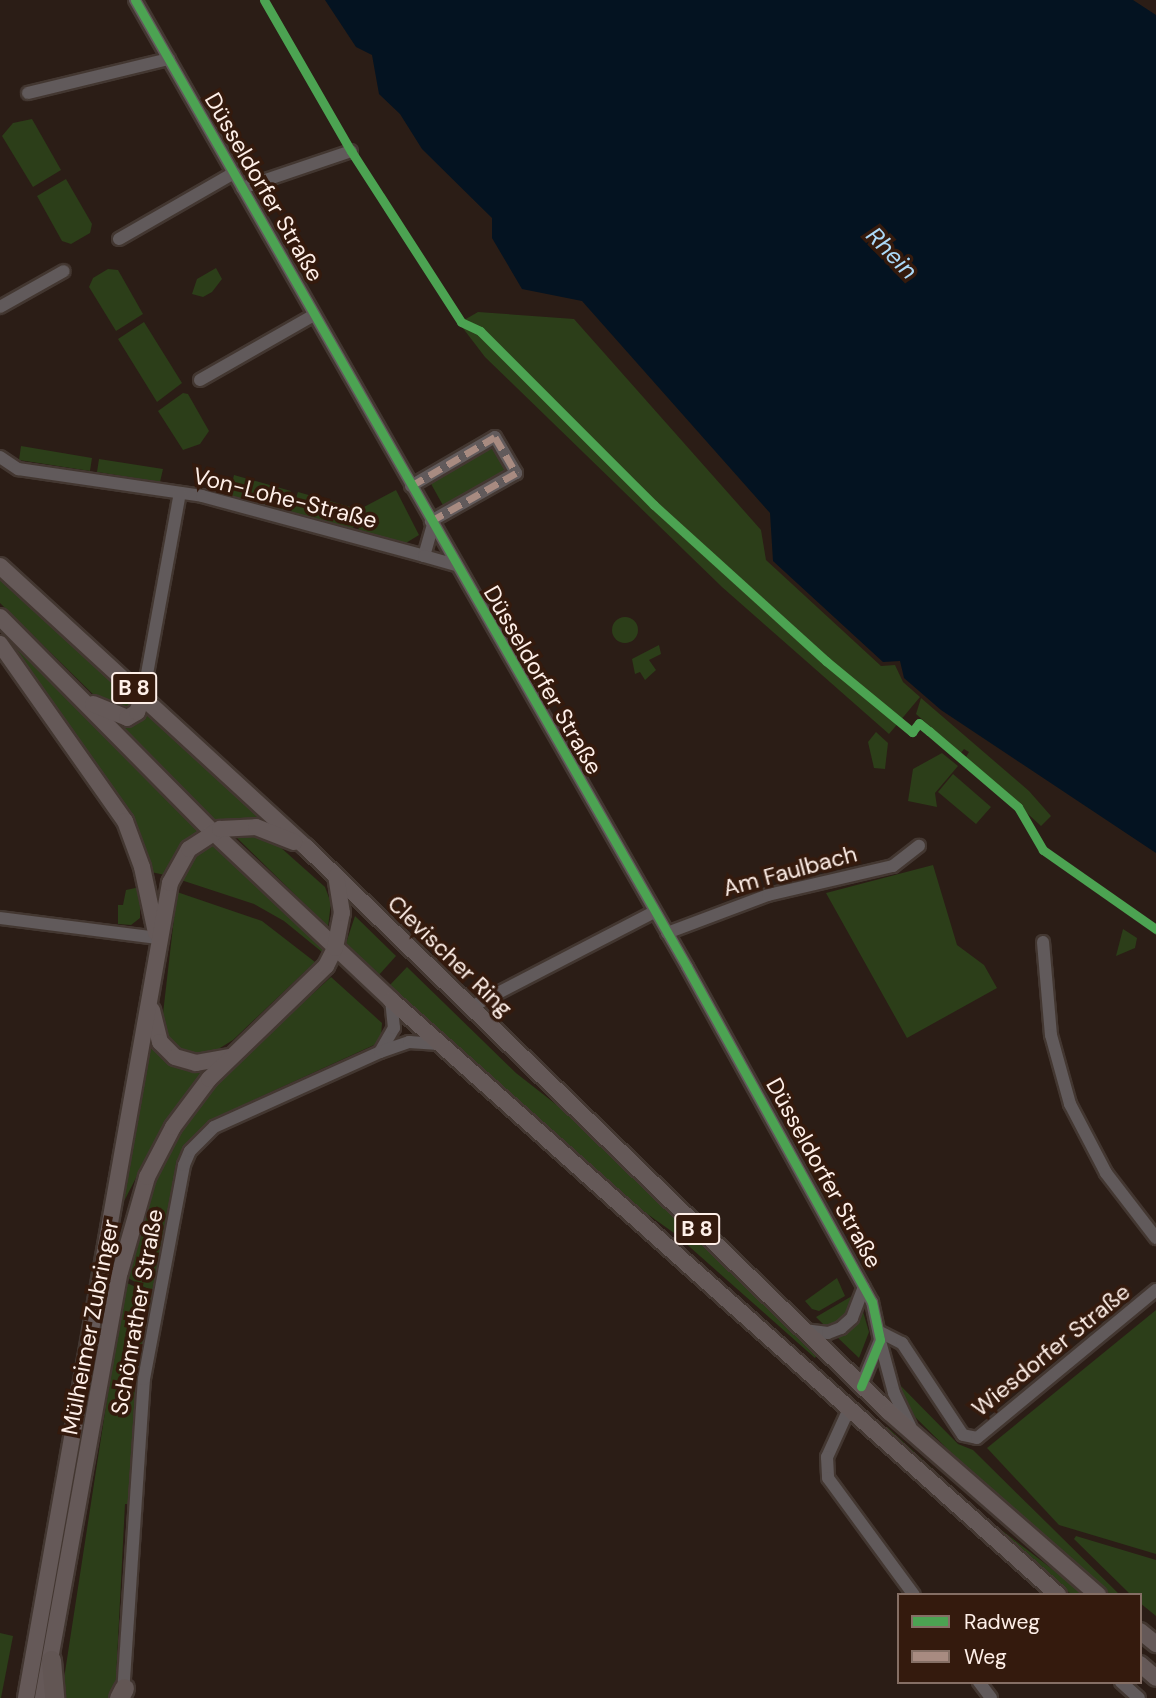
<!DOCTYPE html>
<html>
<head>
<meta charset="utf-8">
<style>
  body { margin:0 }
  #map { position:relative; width:1156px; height:1698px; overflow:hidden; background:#2b1d16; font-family:"DM Sans",sans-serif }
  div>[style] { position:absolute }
  .green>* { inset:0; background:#2c3e19 }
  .round { border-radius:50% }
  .water>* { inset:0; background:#041321 }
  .roads { filter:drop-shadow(2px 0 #433731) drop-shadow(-2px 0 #433731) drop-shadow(0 2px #433731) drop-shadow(0 -2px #433731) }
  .minor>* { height:12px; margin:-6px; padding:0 6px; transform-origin:6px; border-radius:6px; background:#615a5b }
  .major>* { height:16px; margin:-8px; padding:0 8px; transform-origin:8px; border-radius:8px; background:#655958 }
  .highway>* { height:19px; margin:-9.5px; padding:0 9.5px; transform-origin:9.5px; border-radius:9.5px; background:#625654 }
  .quiet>* { height:7px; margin-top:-3.5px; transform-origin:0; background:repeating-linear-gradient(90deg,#a88b81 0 14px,transparent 0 21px) }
  .cycleway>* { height:9px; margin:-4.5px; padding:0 4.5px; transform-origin:4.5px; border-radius:4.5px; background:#4ca352 }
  span { translate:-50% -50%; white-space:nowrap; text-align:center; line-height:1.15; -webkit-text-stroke:7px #341a0d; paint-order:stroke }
  .shield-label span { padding:2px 5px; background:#341a0d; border:2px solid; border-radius:5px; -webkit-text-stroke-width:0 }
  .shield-label { font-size:21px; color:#feefe8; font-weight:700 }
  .street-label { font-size:23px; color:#feefe8 }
  .water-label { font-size:24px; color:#acd9f8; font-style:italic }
  .legend { position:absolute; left:897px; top:1593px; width:245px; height:91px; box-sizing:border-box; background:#341a0d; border:2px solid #856f65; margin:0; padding:9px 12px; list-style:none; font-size:21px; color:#feefe8 }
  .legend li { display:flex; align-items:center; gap:14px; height:35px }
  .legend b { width:35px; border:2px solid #856f65 }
</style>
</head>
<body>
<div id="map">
  <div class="green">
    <i style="clip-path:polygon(32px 119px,61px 170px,33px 187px,2px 136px,13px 123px)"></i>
    <i style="clip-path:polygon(66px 179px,92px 224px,90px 233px,71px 244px,62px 241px,37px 196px)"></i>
    <i style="clip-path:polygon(216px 268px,222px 279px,212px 292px,203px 297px,192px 294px,197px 279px)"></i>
    <i style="clip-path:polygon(108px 269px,118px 270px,143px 314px,116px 331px,89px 287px,93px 278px)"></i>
    <i style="clip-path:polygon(478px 312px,574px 319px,761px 530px,766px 560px,881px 666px,895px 665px,903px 682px,920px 697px,889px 734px,722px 587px,485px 357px,459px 323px)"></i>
    <i style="clip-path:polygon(144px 322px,182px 383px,157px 402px,118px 339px)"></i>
    <i style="clip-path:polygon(183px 393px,188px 394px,209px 431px,200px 444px,183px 450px,158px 411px)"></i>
    <i style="clip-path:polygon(494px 445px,510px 472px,445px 509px,430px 482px)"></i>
    <i style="clip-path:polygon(21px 446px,92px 458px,90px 471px,19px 460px)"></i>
    <i style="clip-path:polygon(99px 459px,163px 469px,160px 482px,97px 472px)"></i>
    <i style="clip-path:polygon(234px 475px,291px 491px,285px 511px,229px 495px)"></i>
    <i style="clip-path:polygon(396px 490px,419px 535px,401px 546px,358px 531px,364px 507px)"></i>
    <i style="clip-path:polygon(298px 492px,358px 509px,353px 529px,291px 512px)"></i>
    <i style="clip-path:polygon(0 578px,135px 700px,127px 712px,103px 704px,0 603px)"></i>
    <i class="round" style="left:612px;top:617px;width:26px;height:26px"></i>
    <i style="clip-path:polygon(0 628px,199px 830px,176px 852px,165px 875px,151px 872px,121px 799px)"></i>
    <i style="clip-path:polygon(659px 645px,661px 654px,649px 660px,656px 670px,645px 680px,640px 672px,635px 674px,632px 659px)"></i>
    <i style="clip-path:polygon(921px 698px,1029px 791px,1051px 816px,1041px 826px,966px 757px,969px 752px,964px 749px,961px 753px,916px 714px)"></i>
    <i style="clip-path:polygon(145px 710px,245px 802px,263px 821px,215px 821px,120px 728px)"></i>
    <i style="clip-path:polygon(876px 732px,888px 743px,885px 769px,874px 768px,868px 742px)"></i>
    <i style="clip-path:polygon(942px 753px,958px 766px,935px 793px,937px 807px,908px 801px,913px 769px)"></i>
    <i style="clip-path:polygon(953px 774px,991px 807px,976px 824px,938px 792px)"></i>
    <i style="clip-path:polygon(234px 835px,258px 837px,279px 846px,325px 887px,331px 903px,328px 927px)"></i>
    <i style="clip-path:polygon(212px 842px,324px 949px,322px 952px,284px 921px,254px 904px,181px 880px,195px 855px)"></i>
    <i style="clip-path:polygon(933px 865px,957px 945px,984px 965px,997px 988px,907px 1038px,826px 893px)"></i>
    <i style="clip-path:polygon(140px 887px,140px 918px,131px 925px,118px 924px,118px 905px,123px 905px,126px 890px)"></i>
    <i style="clip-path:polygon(177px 892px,262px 921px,315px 962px,233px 1040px,207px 1056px,177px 1053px,161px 1031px)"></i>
    <i style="clip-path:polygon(355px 916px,396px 956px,378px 976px,345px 946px)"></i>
    <i style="clip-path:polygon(1123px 929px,1137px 938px,1135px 948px,1116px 956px)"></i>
    <i style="clip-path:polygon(407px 967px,516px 1073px,567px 1113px,817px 1355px,815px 1358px,674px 1233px,629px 1201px,389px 986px)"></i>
    <i style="clip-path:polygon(331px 977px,382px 1023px,381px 1037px,374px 1045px,247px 1103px,207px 1125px,188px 1141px,177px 1170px,150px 1318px,147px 1317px,148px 1289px,126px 1277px,151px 1189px,173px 1142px,228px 1071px)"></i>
    <i style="clip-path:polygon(152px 1036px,206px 1069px,158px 1135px,119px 1211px)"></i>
    <i style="clip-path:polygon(837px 1278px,845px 1296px,819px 1311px,812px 1309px,805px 1301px)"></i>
    <i style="clip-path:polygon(125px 1282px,144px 1291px,143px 1319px,149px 1322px,135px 1408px,129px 1504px,125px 1504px,115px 1698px,61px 1698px)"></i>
    <i style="clip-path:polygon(852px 1296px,844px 1321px,828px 1329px,816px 1317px)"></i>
    <i style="clip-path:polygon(862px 1308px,869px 1332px,859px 1358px,836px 1336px)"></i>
    <i style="clip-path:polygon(1156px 1310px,1156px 1554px,1059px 1525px,987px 1448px)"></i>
    <i style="clip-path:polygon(897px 1382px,958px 1444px,973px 1450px,1120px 1595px,1111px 1595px,992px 1493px,915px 1417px)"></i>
    <i style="clip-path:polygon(887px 1427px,991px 1522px,1086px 1595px,1072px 1595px,883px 1431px)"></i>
    <i style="clip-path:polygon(1076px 1536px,1156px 1560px,1156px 1616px,1140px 1603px,1140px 1595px,1131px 1595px,1074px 1539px)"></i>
    <i style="clip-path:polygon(0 1633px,13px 1636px,1px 1698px,0 1698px)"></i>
  </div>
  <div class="water">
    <i style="clip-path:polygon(325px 0,1133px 0,1156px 15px,1156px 853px,941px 710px,904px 678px,900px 661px,883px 662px,773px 561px,770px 513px,582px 301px,522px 289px,492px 238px,492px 218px,422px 149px,400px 114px,379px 94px,372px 55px,356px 47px)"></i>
  </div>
  <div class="roads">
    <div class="minor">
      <i style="left:135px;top:0;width:1113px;rotate:60.28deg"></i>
      <i style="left:687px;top:967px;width:383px;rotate:61.1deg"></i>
      <i style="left:872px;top:1302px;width:39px;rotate:78deg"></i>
      <i style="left:880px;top:1340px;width:50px;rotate:112.4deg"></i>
      <i style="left:28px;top:93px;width:145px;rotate:-13.6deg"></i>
      <i style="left:242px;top:188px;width:115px;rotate:-18.7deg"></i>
      <i style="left:119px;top:239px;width:133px;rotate:-29.9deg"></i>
      <i style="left:0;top:307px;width:73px;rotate:-29.4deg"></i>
      <i style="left:200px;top:380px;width:131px;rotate:-29.7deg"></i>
      <i style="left:0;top:457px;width:22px;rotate:34deg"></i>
      <i style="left:18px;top:469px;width:186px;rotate:8.3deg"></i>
      <i style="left:202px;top:496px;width:230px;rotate:15.1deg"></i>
      <i style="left:424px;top:556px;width:32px;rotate:-74deg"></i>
      <i style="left:411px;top:486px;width:97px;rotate:-30.3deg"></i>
      <i style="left:495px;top:437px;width:42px;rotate:59.7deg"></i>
      <i style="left:516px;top:473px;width:98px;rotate:150.5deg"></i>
      <i style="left:424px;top:556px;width:33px;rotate:16deg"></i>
      <i style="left:143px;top:696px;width:206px;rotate:-79.7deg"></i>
      <i style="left:0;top:918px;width:159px;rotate:7.2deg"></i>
      <i style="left:667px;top:933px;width:108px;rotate:-20.6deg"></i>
      <i style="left:768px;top:895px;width:128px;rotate:-13.1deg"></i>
      <i style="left:893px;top:866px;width:33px;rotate:-38deg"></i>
      <i style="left:1043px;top:942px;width:93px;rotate:85.1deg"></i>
      <i style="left:1051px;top:1035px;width:72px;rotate:74.6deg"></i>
      <i style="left:1070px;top:1104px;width:78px;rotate:62.4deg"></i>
      <i style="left:1106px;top:1173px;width:82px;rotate:52.4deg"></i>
      <i style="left:471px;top:1007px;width:206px;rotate:-27.4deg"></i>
      <i style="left:380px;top:1052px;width:28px;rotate:-60deg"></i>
      <i style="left:394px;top:1028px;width:28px;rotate:-96deg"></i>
      <i style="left:804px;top:1330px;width:24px;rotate:7deg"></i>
      <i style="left:828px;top:1333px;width:14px;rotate:-21deg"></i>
      <i style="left:841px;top:1328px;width:15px;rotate:-42deg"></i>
      <i style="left:852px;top:1318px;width:33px;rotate:-69deg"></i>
      <i style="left:880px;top:1332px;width:25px;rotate:27deg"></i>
      <i style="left:902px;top:1343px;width:110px;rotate:56.5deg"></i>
      <i style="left:963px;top:1435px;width:14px;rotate:12deg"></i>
      <i style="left:977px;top:1438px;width:232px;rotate:-39.6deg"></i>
      <i style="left:880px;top:1341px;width:54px;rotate:74.9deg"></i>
      <i style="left:894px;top:1393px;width:37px;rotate:64deg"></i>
      <i style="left:848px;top:1411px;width:51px;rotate:114.5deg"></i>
      <i style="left:827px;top:1457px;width:21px;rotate:87deg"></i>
      <i style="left:828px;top:1478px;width:145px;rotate:53.7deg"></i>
      <i style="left:979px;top:1682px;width:20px;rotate:53deg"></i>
      <i style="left:1121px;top:1682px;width:24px;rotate:42deg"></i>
      <i style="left:123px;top:1694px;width:316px;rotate:-86.2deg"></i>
      <i style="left:144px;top:1379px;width:218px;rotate:-79.4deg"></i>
      <i style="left:184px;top:1165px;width:15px;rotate:-67deg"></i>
      <i style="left:190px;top:1151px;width:34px;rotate:-45deg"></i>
      <i style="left:214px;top:1127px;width:182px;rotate:-24.3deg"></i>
      <i style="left:380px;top:1052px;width:31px;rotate:-19deg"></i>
      <i style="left:409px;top:1042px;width:30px;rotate:4deg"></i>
    </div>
    <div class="major">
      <i style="left:0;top:566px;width:415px;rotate:42.6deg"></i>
      <i style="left:306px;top:847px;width:812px;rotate:44.1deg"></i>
      <i style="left:889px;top:1412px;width:278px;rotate:41.2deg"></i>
      <i style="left:0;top:617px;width:303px;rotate:45.3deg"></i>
      <i style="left:213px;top:832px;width:245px;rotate:43.3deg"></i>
      <i style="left:391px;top:1000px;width:894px;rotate:41.73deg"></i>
      <i style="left:0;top:644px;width:217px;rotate:54.8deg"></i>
      <i style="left:125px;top:821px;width:49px;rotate:69.7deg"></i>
      <i style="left:142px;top:867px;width:67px;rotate:78deg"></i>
      <i style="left:93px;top:704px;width:37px;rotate:22deg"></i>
      <i style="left:127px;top:718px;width:12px;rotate:-31deg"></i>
      <i style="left:137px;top:712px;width:17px;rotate:-69deg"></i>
      <i style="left:152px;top:1010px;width:33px;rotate:76deg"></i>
      <i style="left:160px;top:1042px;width:21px;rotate:45deg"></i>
      <i style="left:175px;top:1057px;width:22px;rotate:16deg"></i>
      <i style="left:196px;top:1063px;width:34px;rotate:-10deg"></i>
      <i style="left:1140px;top:1631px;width:21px;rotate:39deg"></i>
      <i style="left:1140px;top:1664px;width:21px;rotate:41deg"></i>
      <i style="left:26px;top:1698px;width:828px;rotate:-79.98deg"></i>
      <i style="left:170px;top:883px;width:39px;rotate:-61deg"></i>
      <i style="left:189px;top:849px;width:37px;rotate:-33deg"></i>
      <i style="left:220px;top:829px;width:36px;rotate:-3deg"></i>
      <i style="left:256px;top:827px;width:41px;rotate:21.5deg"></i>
      <i style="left:43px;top:1698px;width:433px;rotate:-79.8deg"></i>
      <i style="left:120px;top:1272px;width:99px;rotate:-74.1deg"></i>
      <i style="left:147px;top:1177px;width:56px;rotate:-62.5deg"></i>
      <i style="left:173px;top:1127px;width:60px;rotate:-53.1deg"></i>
      <i style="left:209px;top:1079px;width:163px;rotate:-44deg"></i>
      <i style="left:326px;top:966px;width:20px;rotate:-63deg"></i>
      <i style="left:335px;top:948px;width:36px;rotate:-79deg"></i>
      <i style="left:342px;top:913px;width:37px;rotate:-99deg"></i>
    </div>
    <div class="highway">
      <i style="left:51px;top:1660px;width:38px;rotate:85deg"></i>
      <i style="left:119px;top:1698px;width:11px;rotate:-63deg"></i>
    </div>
  </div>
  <div class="quiet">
    <i style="left:411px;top:486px;width:97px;rotate:-30.3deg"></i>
    <i style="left:495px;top:437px;width:42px;rotate:59.7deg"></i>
    <i style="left:516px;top:473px;width:98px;rotate:150.5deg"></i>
  </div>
  <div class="cycleway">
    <i style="left:135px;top:0;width:1113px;rotate:60.28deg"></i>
    <i style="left:687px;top:967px;width:383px;rotate:61.1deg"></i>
    <i style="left:872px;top:1302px;width:39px;rotate:78deg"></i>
    <i style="left:880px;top:1340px;width:50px;rotate:112.4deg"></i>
    <i style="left:264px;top:0;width:174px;rotate:60.1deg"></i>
    <i style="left:351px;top:151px;width:203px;rotate:57.2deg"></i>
    <i style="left:461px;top:322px;width:21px;rotate:25deg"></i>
    <i style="left:480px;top:331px;width:246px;rotate:45deg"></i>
    <i style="left:654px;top:505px;width:232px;rotate:42.2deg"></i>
    <i style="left:826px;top:661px;width:112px;rotate:39.5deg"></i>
    <i style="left:912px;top:732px;width:11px;rotate:-52deg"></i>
    <i style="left:919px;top:723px;width:13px;rotate:39deg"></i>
    <i style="left:929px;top:731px;width:117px;rotate:40.5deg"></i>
    <i style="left:1018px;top:807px;width:50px;rotate:59.8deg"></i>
    <i style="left:1043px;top:850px;width:138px;rotate:35deg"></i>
  </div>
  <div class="shield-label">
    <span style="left:134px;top:688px">B 8</span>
    <span style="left:697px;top:1229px">B 8</span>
  </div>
  <div class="street-label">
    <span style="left:264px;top:187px;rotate:60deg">Düsseldorfer Straße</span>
    <span style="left:285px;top:498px;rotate:14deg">Von-Lohe-Straße</span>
    <span style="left:543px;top:680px;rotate:60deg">Düsseldorfer Straße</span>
    <span style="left:790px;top:871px;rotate:-15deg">Am Faulbach</span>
    <span style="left:450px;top:956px;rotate:44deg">Clevischer Ring</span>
    <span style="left:824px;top:1173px;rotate:61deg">Düsseldorfer Straße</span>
    <span style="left:137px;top:1312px;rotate:-80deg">Schönrather Straße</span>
    <span style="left:90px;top:1327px;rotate:-79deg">Mülheimer Zubringer</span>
    <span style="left:1051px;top:1350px;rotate:-39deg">Wiesdorfer Straße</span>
  </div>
  <div class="water-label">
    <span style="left:892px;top:253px;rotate:46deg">Rhein</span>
  </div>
  <ul class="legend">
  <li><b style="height:9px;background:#4ca352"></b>Radweg</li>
  <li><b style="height:9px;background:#a88b81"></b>Weg</li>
  </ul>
</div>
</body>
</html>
